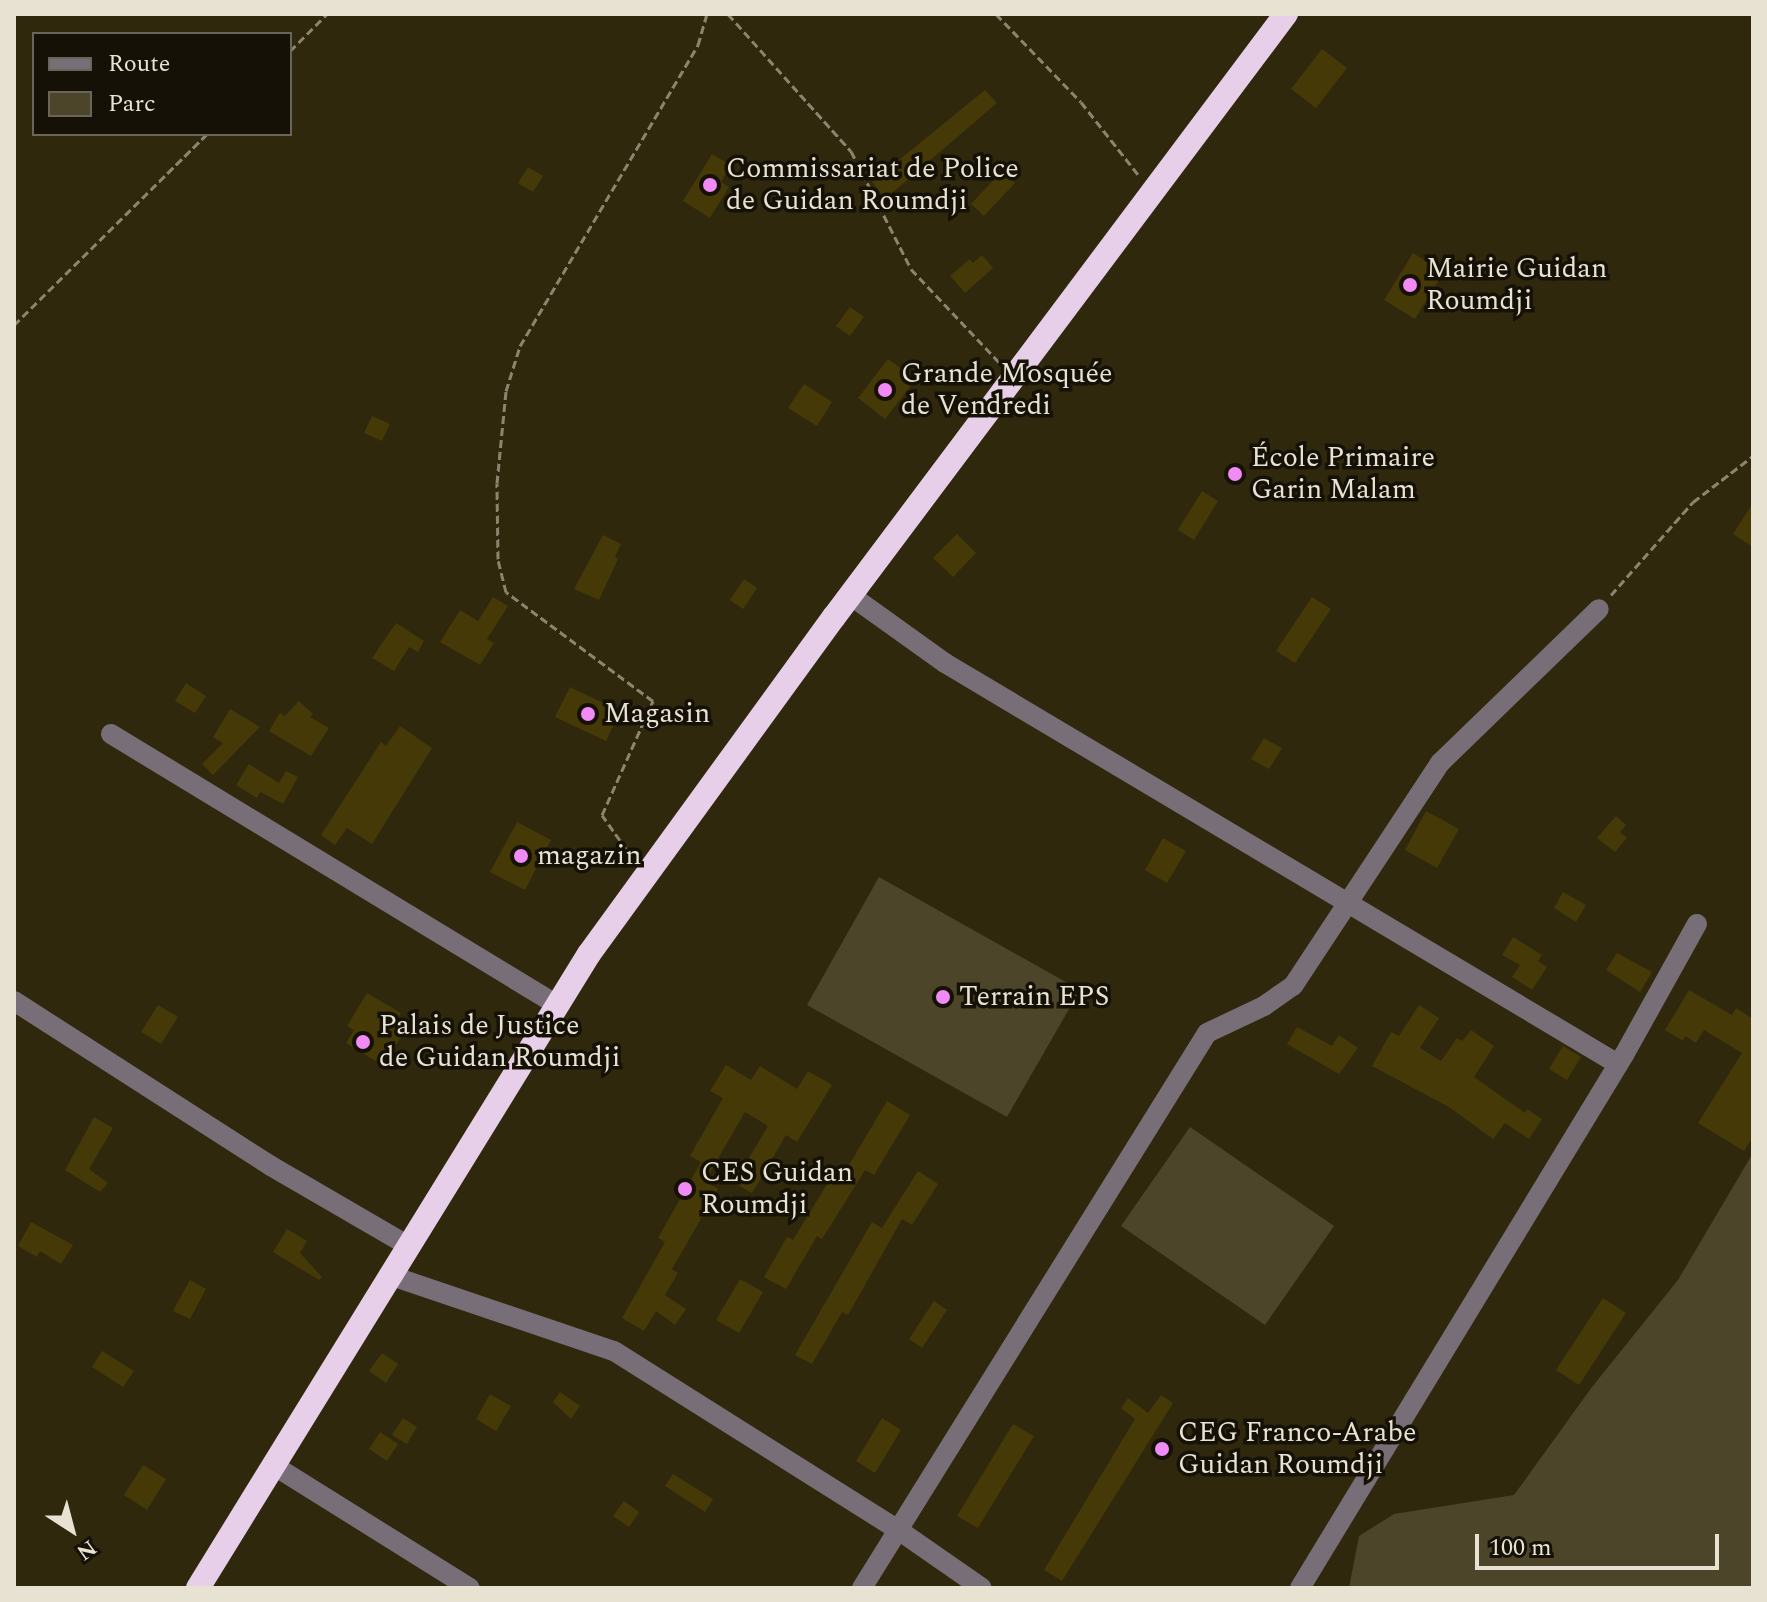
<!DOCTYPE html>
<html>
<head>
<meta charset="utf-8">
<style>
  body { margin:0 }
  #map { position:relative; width:1767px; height:1602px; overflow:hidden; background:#30280d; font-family:Spectral,serif }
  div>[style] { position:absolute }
  .green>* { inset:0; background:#4d452a }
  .building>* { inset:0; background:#453907 }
  .path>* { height:3px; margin-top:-1.5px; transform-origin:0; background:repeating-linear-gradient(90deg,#8b846f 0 8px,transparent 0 12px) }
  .minor>* { height:20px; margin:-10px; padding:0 10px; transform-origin:10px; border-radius:10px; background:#786e78 }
  .highway>* { height:24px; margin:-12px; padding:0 12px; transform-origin:12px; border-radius:12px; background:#e8cfe9 }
  .dots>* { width:22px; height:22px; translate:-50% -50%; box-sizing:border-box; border:4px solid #151106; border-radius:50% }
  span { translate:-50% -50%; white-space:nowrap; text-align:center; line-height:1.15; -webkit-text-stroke:7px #151106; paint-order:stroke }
  .poi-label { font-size:28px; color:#e7e2d2 }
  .left { translate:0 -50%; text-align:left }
  .frame { position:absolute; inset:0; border:16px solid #e7e2d2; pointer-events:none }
  .legend { position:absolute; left:32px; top:32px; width:260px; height:104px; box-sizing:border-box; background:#151106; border:2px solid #696558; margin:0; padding:10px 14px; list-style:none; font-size:24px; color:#e7e2d2 }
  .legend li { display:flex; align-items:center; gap:16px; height:40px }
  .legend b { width:40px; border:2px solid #696558 }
  .north { position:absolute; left:32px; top:1490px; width:80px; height:80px; -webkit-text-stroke:6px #151106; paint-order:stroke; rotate:144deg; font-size:22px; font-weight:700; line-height:32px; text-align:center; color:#e7e2d2 }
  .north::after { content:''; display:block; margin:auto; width:28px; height:36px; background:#e7e2d2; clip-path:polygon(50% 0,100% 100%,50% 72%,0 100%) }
  .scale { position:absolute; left:1475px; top:1534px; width:244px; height:36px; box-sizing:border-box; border:4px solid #e7e2d2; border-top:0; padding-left:10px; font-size:24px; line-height:28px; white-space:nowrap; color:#e7e2d2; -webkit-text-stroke:6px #151106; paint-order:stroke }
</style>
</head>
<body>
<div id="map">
  <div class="green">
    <i style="clip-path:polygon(879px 877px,1080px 990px,1007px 1117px,807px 1005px)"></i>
    <i style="clip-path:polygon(1190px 1127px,1334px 1226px,1265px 1325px,1121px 1226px)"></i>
    <i style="clip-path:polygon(1753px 1153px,1753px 1588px,1349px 1588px,1359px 1536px,1394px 1514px,1514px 1495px,1592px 1387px,1678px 1280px)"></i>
  </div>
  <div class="building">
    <i style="clip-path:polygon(1322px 49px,1347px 68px,1316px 108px,1291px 89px)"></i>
    <i style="clip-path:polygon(985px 90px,997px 103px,885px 199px,872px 182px)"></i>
    <i style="clip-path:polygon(712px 154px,731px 165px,721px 182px,729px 187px,710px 218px,683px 201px)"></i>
    <i style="clip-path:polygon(528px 167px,543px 176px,533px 192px,518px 183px)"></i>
    <i style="clip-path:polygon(1002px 171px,1015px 183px,984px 216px,971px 204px)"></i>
    <i style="clip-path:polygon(1413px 253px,1444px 272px,1415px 319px,1384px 300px)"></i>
    <i style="clip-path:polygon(982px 255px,993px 268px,965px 293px,950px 276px,970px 259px,973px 263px)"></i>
    <i style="clip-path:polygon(850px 307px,864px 317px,850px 336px,836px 326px)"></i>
    <i style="clip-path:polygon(888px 359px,916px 379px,885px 419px,858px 398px)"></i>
    <i style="clip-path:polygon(804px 384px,832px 402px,817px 426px,788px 408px)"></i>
    <i style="clip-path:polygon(372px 416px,390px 424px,382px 441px,364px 433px)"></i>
    <i style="clip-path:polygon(1202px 491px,1218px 501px,1194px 540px,1178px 530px)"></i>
    <i style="clip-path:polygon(1753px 503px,1753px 547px,1733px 534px)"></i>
    <i style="clip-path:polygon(957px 534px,976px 553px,953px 577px,933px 558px)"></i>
    <i style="clip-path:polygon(603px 535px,621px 544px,615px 557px,618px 559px,599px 600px,574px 589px)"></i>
    <i style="clip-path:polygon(744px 579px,757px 588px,743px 609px,730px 600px)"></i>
    <i style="clip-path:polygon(493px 597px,508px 606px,487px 639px,494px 643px,480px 665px,440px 642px,460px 610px,478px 621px)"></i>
    <i style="clip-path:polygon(1312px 597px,1331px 609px,1295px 663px,1276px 651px)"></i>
    <i style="clip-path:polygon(396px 623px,424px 641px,418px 652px,409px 647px,394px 671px,372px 658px)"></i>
    <i style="clip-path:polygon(186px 683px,206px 696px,195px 713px,175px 701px)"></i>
    <i style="clip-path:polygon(570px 687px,620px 711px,606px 741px,555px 717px)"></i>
    <i style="clip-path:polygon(299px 701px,313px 714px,310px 717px,329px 728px,311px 756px,269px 731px,280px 713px,285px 716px)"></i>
    <i style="clip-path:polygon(230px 709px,260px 727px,213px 775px,202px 764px,223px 743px,213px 737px)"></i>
    <i style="clip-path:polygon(400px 726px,432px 748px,372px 844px,347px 828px,335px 845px,321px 835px,381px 742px,386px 746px)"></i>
    <i style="clip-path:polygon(1264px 738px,1282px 748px,1269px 769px,1251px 759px)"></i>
    <i style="clip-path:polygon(249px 764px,279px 783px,286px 771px,298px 777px,283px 804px,260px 792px,257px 798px,236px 785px)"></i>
    <i style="clip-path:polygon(1426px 811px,1459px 829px,1437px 868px,1405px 850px)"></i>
    <i style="clip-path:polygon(1616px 816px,1626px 825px,1620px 832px,1627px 838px,1615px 852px,1597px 838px)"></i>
    <i style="clip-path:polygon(517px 822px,551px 840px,525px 890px,490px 872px)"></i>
    <i style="clip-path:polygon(1163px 838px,1186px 851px,1167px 883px,1145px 870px)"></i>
    <i style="clip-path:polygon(1563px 892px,1586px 905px,1576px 922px,1554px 908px)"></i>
    <i style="clip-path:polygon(1513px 937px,1542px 955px,1538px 961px,1547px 967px,1532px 990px,1512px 977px,1520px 965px,1502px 955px)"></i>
    <i style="clip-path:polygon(1617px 953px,1652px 972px,1640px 992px,1606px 970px)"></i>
    <i style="clip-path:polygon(1689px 990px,1732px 1015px,1736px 1008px,1753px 1019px,1753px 1136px,1744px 1151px,1698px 1123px,1742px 1053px,1704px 1030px,1696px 1043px,1685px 1036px,1683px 1041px,1665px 1030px)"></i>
    <i style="clip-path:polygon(367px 993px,401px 1013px,393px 1026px,404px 1033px,382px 1065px,346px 1043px,354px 1030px,347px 1026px)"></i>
    <i style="clip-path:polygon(158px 1005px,178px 1017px,161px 1044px,141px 1032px)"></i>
    <i style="clip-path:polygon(1419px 1005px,1439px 1018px,1420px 1048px,1441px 1061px,1457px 1038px,1462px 1041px,1471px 1030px,1494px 1046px,1474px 1077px,1525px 1113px,1527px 1109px,1542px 1119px,1529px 1139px,1505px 1123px,1493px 1139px,1449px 1107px,1372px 1066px,1391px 1032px,1399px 1036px)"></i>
    <i style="clip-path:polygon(1297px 1027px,1332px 1046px,1339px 1035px,1358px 1048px,1339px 1074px,1287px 1044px)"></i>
    <i style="clip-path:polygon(1563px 1046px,1581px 1057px,1567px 1080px,1549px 1069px)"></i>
    <i style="clip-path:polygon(726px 1065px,751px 1080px,760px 1066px,797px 1089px,808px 1071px,832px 1085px,797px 1142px,786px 1135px,752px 1193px,734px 1183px,768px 1126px,745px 1112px,705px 1181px,718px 1189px,672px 1269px,678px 1273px,665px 1295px,686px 1309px,675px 1325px,656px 1311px,644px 1331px,622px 1318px,665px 1242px,658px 1238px,701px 1162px,690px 1156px,723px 1098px,710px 1091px)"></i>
    <i style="clip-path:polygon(887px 1101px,910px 1115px,874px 1175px,865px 1170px,822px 1239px,817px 1236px,786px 1289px,764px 1277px,787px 1237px,793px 1240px,838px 1166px,846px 1170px)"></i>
    <i style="clip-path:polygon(94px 1117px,113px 1128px,89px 1169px,108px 1183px,100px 1192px,65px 1170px)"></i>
    <i style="clip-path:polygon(918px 1171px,938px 1184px,912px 1225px,902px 1219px,848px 1315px,842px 1312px,812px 1364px,795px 1355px,872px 1222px,882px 1228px)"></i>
    <i style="clip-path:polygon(31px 1222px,73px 1245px,61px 1264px,40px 1251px,37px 1257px,18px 1246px)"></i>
    <i style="clip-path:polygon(287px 1229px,307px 1241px,300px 1253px,322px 1277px,319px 1280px,273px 1252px)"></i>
    <i style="clip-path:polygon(740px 1279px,763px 1292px,739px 1333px,716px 1320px)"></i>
    <i style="clip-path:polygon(190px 1280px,206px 1289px,190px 1319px,173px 1311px)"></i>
    <i style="clip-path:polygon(1603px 1298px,1626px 1313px,1579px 1385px,1556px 1370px)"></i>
    <i style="clip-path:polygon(934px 1301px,947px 1310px,922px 1348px,909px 1339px)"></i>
    <i style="clip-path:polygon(102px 1351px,134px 1371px,123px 1387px,92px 1367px)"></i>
    <i style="clip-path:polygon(382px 1353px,398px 1364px,386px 1383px,369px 1371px)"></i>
    <i style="clip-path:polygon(560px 1392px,580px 1406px,571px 1419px,553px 1402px)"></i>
    <i style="clip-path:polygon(490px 1394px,511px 1406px,496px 1431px,476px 1419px)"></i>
    <i style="clip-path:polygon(1161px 1395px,1173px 1403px,1062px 1581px,1044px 1570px,1135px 1419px,1121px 1408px,1128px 1398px,1148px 1413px)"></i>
    <i style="clip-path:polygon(403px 1418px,417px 1427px,407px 1444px,392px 1435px)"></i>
    <i style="clip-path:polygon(882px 1418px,901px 1430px,875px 1473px,856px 1461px)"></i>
    <i style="clip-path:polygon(1013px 1424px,1034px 1436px,978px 1528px,957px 1516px)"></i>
    <i style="clip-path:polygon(380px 1432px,398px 1444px,387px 1461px,369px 1449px)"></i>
    <i style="clip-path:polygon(143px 1465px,166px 1479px,147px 1510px,124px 1495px)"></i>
    <i style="clip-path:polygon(673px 1474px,713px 1499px,705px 1512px,665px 1486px)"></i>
    <i style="clip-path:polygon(624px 1501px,639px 1512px,629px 1527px,613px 1516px)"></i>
  </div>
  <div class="path">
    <i style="left:728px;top:14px;width:184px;rotate:48.1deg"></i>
    <i style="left:851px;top:151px;width:132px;rotate:63deg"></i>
    <i style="left:911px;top:269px;width:129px;rotate:46.6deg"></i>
    <i style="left:996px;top:14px;width:122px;rotate:46deg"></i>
    <i style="left:1081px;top:102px;width:95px;rotate:51.8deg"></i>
    <i style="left:290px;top:51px;width:52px;rotate:-45deg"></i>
    <i style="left:14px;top:325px;width:272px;rotate:-44.7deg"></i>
    <i style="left:1611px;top:595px;width:124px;rotate:-48.6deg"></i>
    <i style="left:1693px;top:502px;width:76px;rotate:-37.5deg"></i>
    <i style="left:634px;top:860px;width:55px;rotate:-125.4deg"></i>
    <i style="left:602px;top:815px;width:125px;rotate:-65.9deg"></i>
    <i style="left:653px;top:701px;width:183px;rotate:-143.4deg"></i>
    <i style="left:506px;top:592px;width:34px;rotate:-104deg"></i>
    <i style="left:498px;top:559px;width:76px;rotate:-90.8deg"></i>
    <i style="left:497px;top:483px;width:92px;rotate:-84.4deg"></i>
    <i style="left:506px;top:391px;width:47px;rotate:-72.7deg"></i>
    <i style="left:520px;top:346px;width:350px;rotate:-59.4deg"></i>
    <i style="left:698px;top:45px;width:32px;rotate:-74deg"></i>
  </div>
  <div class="minor">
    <i style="left:850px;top:595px;width:117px;rotate:35.6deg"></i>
    <i style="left:945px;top:663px;width:783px;rotate:30.79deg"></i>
    <i style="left:111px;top:734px;width:522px;rotate:31.28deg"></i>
    <i style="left:14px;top:1001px;width:305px;rotate:32.7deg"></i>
    <i style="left:271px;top:1166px;width:157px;rotate:30.2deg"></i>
    <i style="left:389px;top:1275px;width:237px;rotate:18.7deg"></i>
    <i style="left:614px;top:1351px;width:334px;rotate:32.2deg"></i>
    <i style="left:897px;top:1529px;width:103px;rotate:34.8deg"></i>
    <i style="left:273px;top:1465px;width:232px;rotate:32deg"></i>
    <i style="left:862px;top:1588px;width:653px;rotate:-58.13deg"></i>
    <i style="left:1207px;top:1033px;width:63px;rotate:-25.3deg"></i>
    <i style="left:1264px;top:1006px;width:35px;rotate:-35deg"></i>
    <i style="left:1293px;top:986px;width:267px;rotate:-56.6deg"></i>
    <i style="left:1440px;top:763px;width:221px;rotate:-44.1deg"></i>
    <i style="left:1300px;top:1588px;width:624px;rotate:-58.71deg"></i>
    <i style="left:1624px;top:1055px;width:150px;rotate:-60.9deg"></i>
  </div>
  <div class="highway">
    <i style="left:198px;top:1588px;width:745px;rotate:-58.34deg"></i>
    <i style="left:589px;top:954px;width:417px;rotate:-54deg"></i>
    <i style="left:834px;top:617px;width:754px;rotate:-53.15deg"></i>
  </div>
  <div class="dots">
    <i style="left:710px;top:185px;background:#f08bf5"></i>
    <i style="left:1410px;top:285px;background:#f08bf5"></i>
    <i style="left:885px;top:390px;background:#f08bf5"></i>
    <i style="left:1235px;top:474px;background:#f08bf5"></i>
    <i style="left:588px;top:714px;background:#f08bf5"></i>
    <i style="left:521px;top:856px;background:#f08bf5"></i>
    <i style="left:943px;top:997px;background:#f08bf5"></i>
    <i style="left:363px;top:1042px;background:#f08bf5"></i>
    <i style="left:685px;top:1189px;background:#f08bf5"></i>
    <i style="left:1162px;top:1449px;background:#f08bf5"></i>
  </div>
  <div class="poi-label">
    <span class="left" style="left:726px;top:185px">Commissariat de Police<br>de Guidan Roumdji</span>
    <span class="left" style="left:1426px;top:285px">Mairie Guidan<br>Roumdji</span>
    <span class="left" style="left:901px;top:390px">Grande Mosquée<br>de Vendredi</span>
    <span class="left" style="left:1251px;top:474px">École Primaire<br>Garin Malam</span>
    <span class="left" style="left:604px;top:714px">Magasin</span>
    <span class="left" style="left:537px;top:856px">magazin</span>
    <span class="left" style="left:959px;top:997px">Terrain EPS</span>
    <span class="left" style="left:379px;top:1042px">Palais de Justice<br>de Guidan Roumdji</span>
    <span class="left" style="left:701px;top:1189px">CES Guidan<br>Roumdji</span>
    <span class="left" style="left:1178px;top:1449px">CEG Franco-Arabe<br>Guidan Roumdji</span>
  </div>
  <div class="frame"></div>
  <ul class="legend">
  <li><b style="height:10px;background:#786e78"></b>Route</li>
  <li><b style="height:22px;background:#4d452a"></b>Parc</li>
  </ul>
  <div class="north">N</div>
  <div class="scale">100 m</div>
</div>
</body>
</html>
